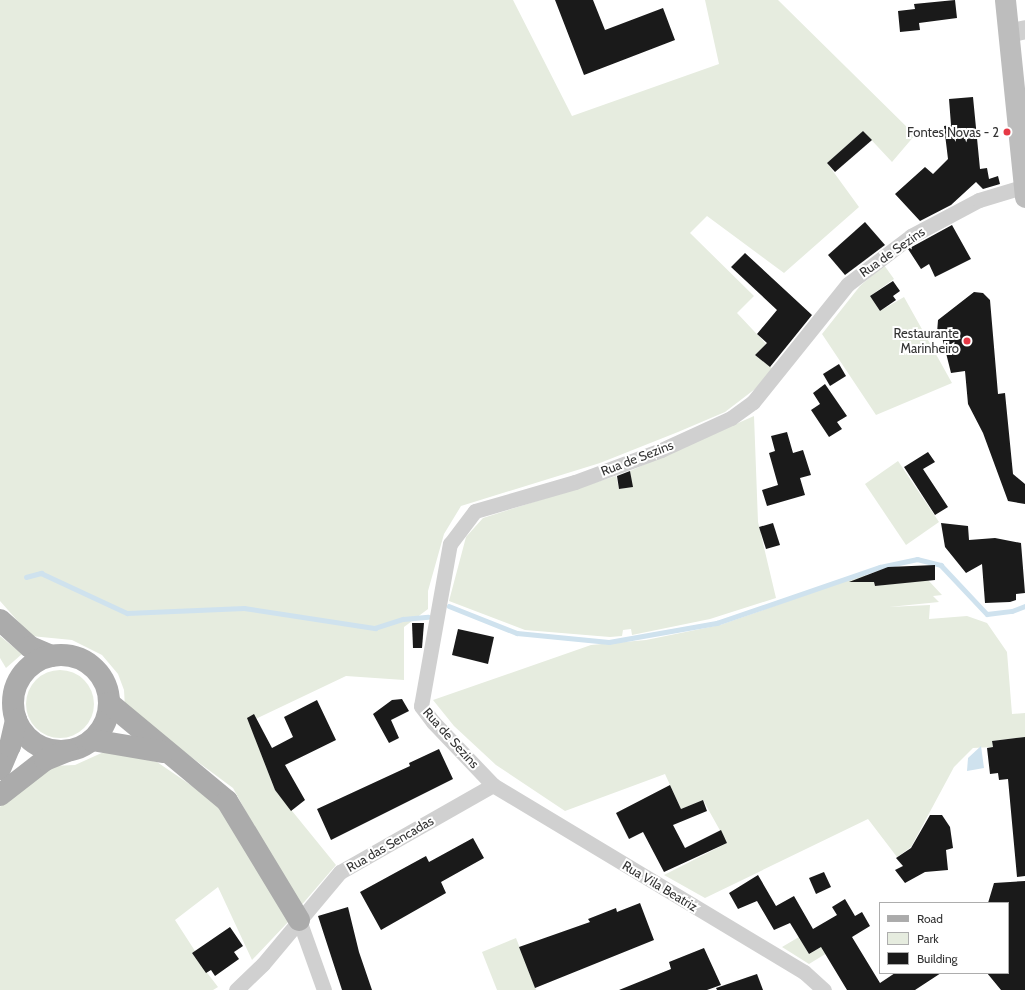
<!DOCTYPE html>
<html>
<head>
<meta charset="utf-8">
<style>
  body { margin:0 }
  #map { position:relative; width:1025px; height:990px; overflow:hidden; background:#fff; font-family:Cabin,sans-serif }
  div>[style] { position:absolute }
  .green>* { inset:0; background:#e6ecdf }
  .round { border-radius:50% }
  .water>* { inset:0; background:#cfe2ee }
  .stream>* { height:4.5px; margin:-2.25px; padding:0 2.25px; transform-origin:2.25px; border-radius:2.25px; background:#cfe2ee }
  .building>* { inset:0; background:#1a1a1a }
  .minor>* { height:15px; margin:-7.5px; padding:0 7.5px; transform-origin:7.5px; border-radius:7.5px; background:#d0d0d0 }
  .tertiary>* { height:19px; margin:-9.5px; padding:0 9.5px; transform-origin:9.5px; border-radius:9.5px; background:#d0d0d0 }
  .secondary>* { height:21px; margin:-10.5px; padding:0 10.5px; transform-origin:10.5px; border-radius:10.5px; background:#bdbdbd }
  .primary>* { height:22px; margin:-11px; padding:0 11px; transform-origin:11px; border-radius:11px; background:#ababab }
  .primary>.ring { margin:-11px; padding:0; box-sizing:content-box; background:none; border:22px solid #ababab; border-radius:50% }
  .dots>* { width:11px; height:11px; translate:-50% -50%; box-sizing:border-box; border:2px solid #fff; border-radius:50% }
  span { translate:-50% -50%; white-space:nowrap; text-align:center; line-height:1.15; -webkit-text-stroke:4px #fff; paint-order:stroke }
  .poi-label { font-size:13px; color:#333 }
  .right { translate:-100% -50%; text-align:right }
  .street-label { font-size:13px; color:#333 }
  .legend { position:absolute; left:879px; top:902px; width:130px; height:72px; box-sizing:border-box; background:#fff; border:1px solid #adadad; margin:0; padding:5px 7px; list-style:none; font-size:12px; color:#333 }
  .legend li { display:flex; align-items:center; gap:8px; height:20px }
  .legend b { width:20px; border:1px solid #adadad }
</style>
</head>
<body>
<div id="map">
  <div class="green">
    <i style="clip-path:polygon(0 0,513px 0,572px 116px,719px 64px,705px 0,778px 0,915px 135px,892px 162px,863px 131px,827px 163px,859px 207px,784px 273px,707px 216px,690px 233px,754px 296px,737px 313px,766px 344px,755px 355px,773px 369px,755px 389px,725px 412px,678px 432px,600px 463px,461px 506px,444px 534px,428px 591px,428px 609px,404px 627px,404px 680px,346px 676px,249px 722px,275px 790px,336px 865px,299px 908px,233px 788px,125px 708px,124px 690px,118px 674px,102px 655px,72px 640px,31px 636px,0 601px)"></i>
    <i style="clip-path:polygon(884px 265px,894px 279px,870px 296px,880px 311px,904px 297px,952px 383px,876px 415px,822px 334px,860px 286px)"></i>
    <i style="clip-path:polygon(754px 416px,758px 522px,776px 598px,710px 619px,632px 635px,631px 629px,623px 630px,622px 636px,610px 637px,525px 630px,449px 601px,466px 537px,483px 518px,616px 476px,619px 489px,632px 487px,630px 471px)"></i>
    <i style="clip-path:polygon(898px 461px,939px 522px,906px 545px,865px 484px)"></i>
    <i style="clip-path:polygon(866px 574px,867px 582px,874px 582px,875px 586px,928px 580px,942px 595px,933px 596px,939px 602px,889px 607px,930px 605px,929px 619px,967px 616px,987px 623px,1007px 652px,1012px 714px,1025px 713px,1025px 737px,992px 741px,993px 747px,973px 748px,954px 767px,911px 847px,897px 857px,868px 819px,705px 898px,664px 875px,727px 843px,703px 800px,681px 809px,665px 774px,565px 811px,496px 765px,454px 726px,433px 700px,591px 645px,646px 640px,720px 625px)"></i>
    <i style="clip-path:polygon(0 636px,22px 654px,6px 668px,0 658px)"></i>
    <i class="round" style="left:26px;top:670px;width:68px;height:68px"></i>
    <i style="clip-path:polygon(106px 751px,157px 762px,220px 805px,289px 921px,252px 960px,218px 887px,175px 920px,195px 951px,192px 953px,218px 987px,213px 990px,0 990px,0 807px,9px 795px,52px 766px,75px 765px)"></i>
    <i style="clip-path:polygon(799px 937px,809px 954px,821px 947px,840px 945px,809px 964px,782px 947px)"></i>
    <i style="clip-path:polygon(516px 938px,536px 990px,497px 990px,482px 952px)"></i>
  </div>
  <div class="water">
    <i style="clip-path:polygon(981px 746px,984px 768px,967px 771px,968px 758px)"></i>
  </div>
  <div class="stream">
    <i style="left:26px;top:577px;width:16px;rotate:-15deg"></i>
    <i style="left:41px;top:573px;width:95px;rotate:24.9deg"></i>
    <i style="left:127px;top:613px;width:117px;rotate:-2.4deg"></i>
    <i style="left:244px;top:608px;width:133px;rotate:8.7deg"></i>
    <i style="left:375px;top:628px;width:29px;rotate:-18deg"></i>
    <i style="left:403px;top:619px;width:25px;rotate:-5deg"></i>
    <i style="left:449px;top:606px;width:73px;rotate:21.7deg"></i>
    <i style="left:517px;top:633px;width:92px;rotate:5.6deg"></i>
    <i style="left:609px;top:642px;width:110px;rotate:-10deg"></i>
    <i style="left:717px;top:623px;width:172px;rotate:-19deg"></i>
    <i style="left:880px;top:567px;width:38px;rotate:-12deg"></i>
    <i style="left:917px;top:559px;width:25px;rotate:14deg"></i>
    <i style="left:941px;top:565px;width:67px;rotate:46.8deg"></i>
    <i style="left:987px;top:614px;width:25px;rotate:-7deg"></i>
    <i style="left:1012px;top:611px;width:14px;rotate:-21deg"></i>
  </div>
  <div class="building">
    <i style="clip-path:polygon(555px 0,593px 0,605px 30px,663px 8px,675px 40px,584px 75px)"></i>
    <i style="clip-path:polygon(955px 0,957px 18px,919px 23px,920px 30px,900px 32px,898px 11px,915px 9px,914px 4px)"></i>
    <i style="clip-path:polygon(973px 97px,980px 169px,987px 168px,989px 179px,998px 176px,1000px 184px,983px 189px,976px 182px,951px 205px,920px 221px,895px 194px,925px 167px,933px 174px,948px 159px,944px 126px,951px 125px,949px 99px)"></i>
    <i style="clip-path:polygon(863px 131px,872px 140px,835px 172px,827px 163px)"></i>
    <i style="clip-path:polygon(865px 222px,885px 245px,845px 275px,828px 255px)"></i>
    <i style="clip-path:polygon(952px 225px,971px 259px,935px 277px,929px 264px,921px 269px,908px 249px)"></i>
    <i style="clip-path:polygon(745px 253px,812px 315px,770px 367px,755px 355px,767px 343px,757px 334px,777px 310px,731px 267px)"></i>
    <i style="clip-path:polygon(893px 281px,900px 291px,893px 296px,896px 300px,880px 311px,870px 296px)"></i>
    <i style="clip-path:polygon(974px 292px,983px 293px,990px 300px,998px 394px,1005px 393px,1013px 474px,1025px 484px,1025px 504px,1008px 501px,983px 433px,968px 404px,965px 371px,951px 373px,941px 333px,937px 333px,938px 320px)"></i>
    <i style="clip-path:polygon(839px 364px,846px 376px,830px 386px,823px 374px)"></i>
    <i style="clip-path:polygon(825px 384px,847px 416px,837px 422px,842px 429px,829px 437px,811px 410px,820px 404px,813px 393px)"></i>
    <i style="clip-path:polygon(787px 432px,793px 453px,803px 450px,811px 475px,800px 478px,805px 495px,767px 506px,762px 490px,778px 485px,769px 453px,775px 451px,771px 436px)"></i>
    <i style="clip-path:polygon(928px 452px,935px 462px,923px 469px,948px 507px,935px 515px,904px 467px)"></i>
    <i style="clip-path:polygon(630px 471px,633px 487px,619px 489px,617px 476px)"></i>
    <i style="clip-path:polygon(773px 523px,780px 545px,766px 549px,759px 527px)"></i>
    <i style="clip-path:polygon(941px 523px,968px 526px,969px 540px,995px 538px,1021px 543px,1025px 593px,1016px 594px,1016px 600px,1010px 602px,985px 603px,982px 564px,966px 573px,945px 547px)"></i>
    <i style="clip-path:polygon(935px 565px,935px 580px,875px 586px,874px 582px,849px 582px,888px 567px)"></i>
    <i style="clip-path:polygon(412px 623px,424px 623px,422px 648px,413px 648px)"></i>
    <i style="clip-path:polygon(458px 629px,494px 637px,488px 664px,452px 655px)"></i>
    <i style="clip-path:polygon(402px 699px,409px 711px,391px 720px,399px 738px,389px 743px,373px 714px,392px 700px)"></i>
    <i style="clip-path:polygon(317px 700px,336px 740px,285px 765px,305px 800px,291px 811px,275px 790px,247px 718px,254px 714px,272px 748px,293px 737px,284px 717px)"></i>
    <i style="clip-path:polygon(1025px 737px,1025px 876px,1017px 877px,1008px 779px,999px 780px,998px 773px,990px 774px,987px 748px,993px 747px,992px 741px)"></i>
    <i style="clip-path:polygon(439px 749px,453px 779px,331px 840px,317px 809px,410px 766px,409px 763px)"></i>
    <i style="clip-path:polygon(670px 785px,681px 809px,703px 800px,707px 811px,673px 825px,685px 848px,721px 830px,727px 843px,664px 872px,643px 832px,629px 839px,616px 813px)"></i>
    <i style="clip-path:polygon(930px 815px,942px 815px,950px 827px,953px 848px,946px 850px,948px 870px,925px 872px,905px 883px,895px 870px,903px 866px,896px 858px,911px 848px)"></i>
    <i style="clip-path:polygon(473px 838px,484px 858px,441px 882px,446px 893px,381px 930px,360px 892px,426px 856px,429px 862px)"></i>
    <i style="clip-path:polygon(824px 872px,831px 887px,816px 894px,809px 878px)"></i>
    <i style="clip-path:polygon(758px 875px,776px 906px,794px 896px,813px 929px,837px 915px,832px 907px,845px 899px,855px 916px,862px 912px,870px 926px,852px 937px,880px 983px,895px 973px,941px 973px,915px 990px,847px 990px,821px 947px,809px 954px,790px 923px,774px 930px,757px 901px,738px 909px,729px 893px)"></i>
    <i style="clip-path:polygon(1025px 881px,1025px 990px,1001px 990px,987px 973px,1008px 973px,1008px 903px,988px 903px,994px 883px)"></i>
    <i style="clip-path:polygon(640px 903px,654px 940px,535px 988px,519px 947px,590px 922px,588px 919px,616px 908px,617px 912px)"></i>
    <i style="clip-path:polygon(348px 907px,359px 952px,372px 990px,342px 990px,318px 916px)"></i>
    <i style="clip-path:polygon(230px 927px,243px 946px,234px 952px,239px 959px,215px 976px,211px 970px,206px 973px,192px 953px)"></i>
    <i style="clip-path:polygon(704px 948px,721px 985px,707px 990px,619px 990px,671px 969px,669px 962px)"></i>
    <i style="clip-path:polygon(757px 974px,763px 990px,717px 990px,716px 988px)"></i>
  </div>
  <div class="minor">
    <i style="left:299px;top:920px;width:74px;rotate:70.3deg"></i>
    <i style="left:236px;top:990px;width:37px;rotate:-44deg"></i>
    <i style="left:263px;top:964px;width:120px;rotate:-50.1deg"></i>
    <i style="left:340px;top:872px;width:176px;rotate:-29.6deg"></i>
    <i style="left:824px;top:990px;width:27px;rotate:-138deg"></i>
    <i style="left:804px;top:972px;width:363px;rotate:-149deg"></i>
    <i style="left:493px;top:785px;width:87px;rotate:-133.6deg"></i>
    <i style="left:433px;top:722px;width:20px;rotate:-127deg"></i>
    <i style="left:421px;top:706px;width:165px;rotate:-79.9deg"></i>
    <i style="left:450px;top:544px;width:41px;rotate:-52.9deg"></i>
    <i style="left:475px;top:511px;width:104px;rotate:-16.2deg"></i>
    <i style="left:575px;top:482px;width:92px;rotate:-20.4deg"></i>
    <i style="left:661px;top:450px;width:77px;rotate:-24.6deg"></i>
    <i style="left:731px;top:418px;width:27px;rotate:-36deg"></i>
    <i style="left:753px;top:402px;width:151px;rotate:-51.2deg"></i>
    <i style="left:848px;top:284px;width:79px;rotate:-37.3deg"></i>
    <i style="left:911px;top:236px;width:77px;rotate:-27.9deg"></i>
    <i style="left:979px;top:200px;width:48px;rotate:-16.9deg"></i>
  </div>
  <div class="tertiary">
    <i style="left:1008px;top:33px;width:17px;rotate:-13deg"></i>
  </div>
  <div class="secondary">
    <i style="left:1005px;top:0;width:198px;rotate:84.2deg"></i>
  </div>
  <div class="primary">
    <i style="left:0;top:620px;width:40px;rotate:42deg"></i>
    <i style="left:30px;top:647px;width:23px;rotate:23deg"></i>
    <i class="ring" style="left:13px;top:655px;width:74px;height:74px"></i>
    <i style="left:109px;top:703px;width:153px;rotate:39.7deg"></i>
    <i style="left:227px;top:801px;width:139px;rotate:58.8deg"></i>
    <i style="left:92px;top:740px;width:73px;rotate:9.5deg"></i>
    <i style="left:0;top:769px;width:25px;rotate:-67deg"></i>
    <i style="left:10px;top:746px;width:27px;rotate:-77deg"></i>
    <i style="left:0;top:795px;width:57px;rotate:-37.9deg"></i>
    <i style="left:45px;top:760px;width:24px;rotate:-22deg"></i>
  </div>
  <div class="dots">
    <i style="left:1007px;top:132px;background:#e63946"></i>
    <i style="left:967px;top:341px;background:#e63946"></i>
  </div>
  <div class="poi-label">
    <span class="right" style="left:999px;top:132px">Fontes Novas - 2</span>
    <span class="right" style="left:959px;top:341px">Restaurante<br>Marinheiro</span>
  </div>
  <div class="street-label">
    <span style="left:892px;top:252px;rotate:-35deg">Rua de Sezins</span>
    <span style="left:637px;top:458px;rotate:-21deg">Rua de Sezins</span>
    <span style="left:451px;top:738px;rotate:48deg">Rua de Sezins</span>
    <span style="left:390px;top:844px;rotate:-30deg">Rua das Sencadas</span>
    <span style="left:660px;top:886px;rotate:31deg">Rua Vila Beatriz</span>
  </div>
  <ul class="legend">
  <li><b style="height:5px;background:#ababab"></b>Road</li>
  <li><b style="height:11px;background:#e6ecdf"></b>Park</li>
  <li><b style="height:11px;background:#1a1a1a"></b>Building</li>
  </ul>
</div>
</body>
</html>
